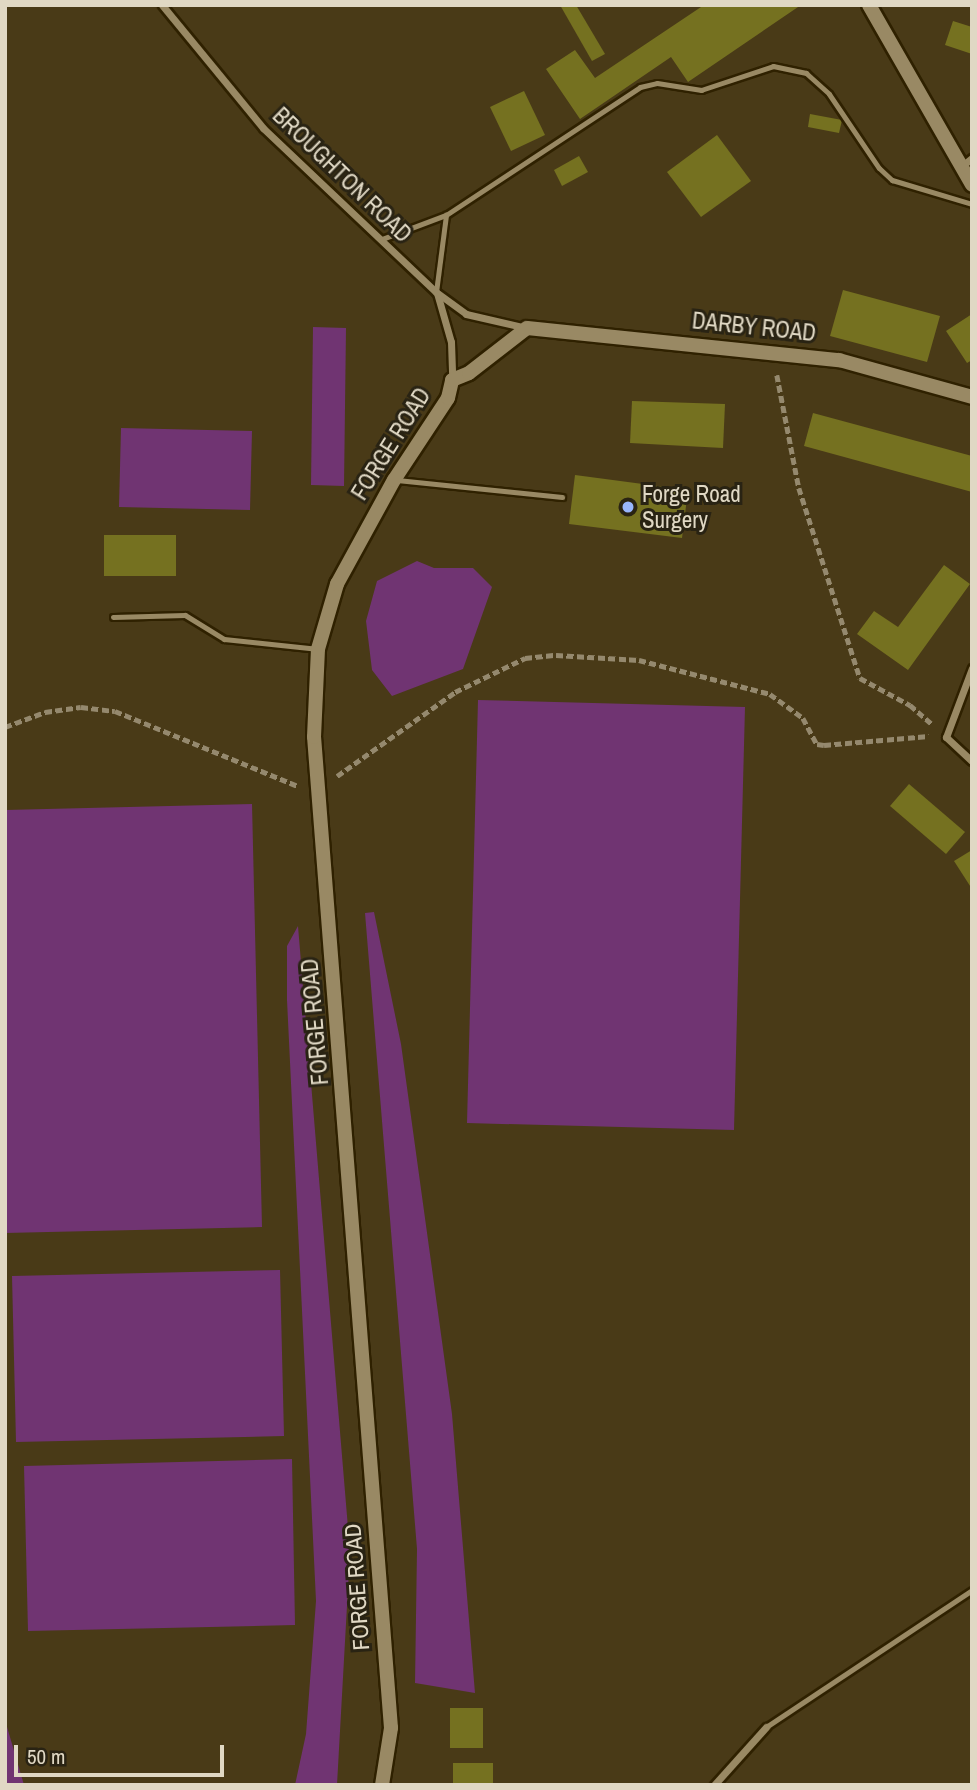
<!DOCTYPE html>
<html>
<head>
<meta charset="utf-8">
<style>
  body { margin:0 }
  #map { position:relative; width:977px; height:1790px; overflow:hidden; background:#493a17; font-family:"Archivo Narrow",sans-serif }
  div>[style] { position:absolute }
  .green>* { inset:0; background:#703472 }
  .building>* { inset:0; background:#757120 }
  .path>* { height:4.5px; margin-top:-2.25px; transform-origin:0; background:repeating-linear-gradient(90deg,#95896e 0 7px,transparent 0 10.5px) }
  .roads { filter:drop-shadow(2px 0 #2f2100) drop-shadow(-2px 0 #2f2100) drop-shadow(0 2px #2f2100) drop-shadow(0 -2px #2f2100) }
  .lane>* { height:5px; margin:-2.5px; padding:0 2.5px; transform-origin:2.5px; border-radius:2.5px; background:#998964 }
  .street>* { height:7px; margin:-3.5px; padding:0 3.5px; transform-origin:3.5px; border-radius:3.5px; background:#998964 }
  .secondary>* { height:14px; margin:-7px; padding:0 7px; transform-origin:7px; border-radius:7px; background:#998964 }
  .dots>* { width:19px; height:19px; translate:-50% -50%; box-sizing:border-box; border:4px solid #292313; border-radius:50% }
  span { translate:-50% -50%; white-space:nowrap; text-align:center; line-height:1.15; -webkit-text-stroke:6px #292313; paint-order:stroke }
  .street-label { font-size:23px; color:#e0d8c4 }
  .poi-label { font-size:23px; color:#e0d8c4 }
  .left { translate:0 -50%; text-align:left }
  .frame { position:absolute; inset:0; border:7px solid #e0d8c4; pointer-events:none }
  .scale { position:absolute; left:14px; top:1745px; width:210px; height:32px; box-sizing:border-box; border:4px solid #e0d8c4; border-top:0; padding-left:9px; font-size:21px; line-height:24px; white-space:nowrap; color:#e0d8c4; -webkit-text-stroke:5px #292313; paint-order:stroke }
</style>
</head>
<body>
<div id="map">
  <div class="green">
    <i style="clip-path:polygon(313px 327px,346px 328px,344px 486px,311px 485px)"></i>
    <i style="clip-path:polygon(121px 428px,252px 431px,250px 510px,119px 507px)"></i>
    <i style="clip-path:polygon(417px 561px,434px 568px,473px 568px,492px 587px,463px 669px,392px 696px,372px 670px,366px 621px,377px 581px)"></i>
    <i style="clip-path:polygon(478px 700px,745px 707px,734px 1130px,467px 1123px)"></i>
    <i style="clip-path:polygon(252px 804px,262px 1227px,5px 1233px,5px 810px)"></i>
    <i style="clip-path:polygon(374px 912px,401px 1044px,452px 1414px,475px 1693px,415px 1683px,417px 1549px,365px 913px)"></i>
    <i style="clip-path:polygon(298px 926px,350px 1552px,337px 1785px,295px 1785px,306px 1734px,316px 1601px,287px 1000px,287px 946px)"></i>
    <i style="clip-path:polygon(280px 1270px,284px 1436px,16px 1442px,12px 1276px)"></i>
    <i style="clip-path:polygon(292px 1459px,295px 1625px,28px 1631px,24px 1466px)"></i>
    <i style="clip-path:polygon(5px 1720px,24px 1785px,5px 1785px)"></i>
  </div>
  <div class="building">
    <i style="clip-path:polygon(560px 5px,576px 5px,605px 54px,592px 61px)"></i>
    <i style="clip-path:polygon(704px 5px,801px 5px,688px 82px,671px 57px,580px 119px,546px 69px,575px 50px,595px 78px)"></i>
    <i style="clip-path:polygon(953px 21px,972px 27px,972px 54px,945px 45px)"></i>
    <i style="clip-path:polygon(524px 91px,545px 135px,511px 151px,490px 107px)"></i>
    <i style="clip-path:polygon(810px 114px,842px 120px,839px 133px,808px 127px)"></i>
    <i style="clip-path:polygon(717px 135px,751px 181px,701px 217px,667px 172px)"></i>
    <i style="clip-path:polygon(579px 156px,588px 172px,562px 186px,554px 170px)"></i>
    <i style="clip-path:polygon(843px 290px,940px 316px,927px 362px,830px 336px)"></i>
    <i style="clip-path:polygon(972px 314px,972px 360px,967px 363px,946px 331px)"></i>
    <i style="clip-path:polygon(632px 401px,725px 404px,723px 448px,630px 443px)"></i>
    <i style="clip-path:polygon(813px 413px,972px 456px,972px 492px,804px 446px)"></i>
    <i style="clip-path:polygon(575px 475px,688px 490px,682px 538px,569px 524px)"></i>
    <i style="clip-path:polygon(104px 535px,176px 535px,176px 576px,104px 576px)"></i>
    <i style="clip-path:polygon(944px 565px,970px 584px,908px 670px,857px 634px,874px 611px,898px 627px)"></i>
    <i style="clip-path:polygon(909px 784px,965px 832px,946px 854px,890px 806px)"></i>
    <i style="clip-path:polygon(972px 850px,972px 889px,954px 861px)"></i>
    <i style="clip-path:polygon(450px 1708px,483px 1708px,483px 1748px,450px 1748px)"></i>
    <i style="clip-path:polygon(453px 1763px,493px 1763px,493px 1785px,453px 1785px)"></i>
  </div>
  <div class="path">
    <i style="left:777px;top:375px;width:115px;rotate:79deg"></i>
    <i style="left:799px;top:488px;width:200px;rotate:72.2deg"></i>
    <i style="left:860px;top:678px;width:57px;rotate:28.4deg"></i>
    <i style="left:910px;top:705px;width:29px;rotate:41deg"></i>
    <i style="left:5px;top:727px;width:43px;rotate:-20.6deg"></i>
    <i style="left:45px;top:712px;width:36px;rotate:-8deg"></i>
    <i style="left:81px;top:707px;width:34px;rotate:7deg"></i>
    <i style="left:115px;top:711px;width:198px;rotate:22.3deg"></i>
    <i style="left:337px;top:776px;width:145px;rotate:-35.4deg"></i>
    <i style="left:455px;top:692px;width:78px;rotate:-25.9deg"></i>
    <i style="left:525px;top:658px;width:31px;rotate:-6deg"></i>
    <i style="left:556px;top:655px;width:83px;rotate:3.4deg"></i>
    <i style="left:639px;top:660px;width:135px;rotate:14.5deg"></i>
    <i style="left:770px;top:694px;width:41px;rotate:36deg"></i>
    <i style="left:803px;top:718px;width:30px;rotate:62deg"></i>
    <i style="left:817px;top:744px;width:7px;rotate:8deg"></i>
    <i style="left:824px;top:745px;width:105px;rotate:-4.9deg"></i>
  </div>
  <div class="roads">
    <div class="lane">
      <i style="left:382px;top:239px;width:68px;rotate:-20.6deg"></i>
      <i style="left:446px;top:215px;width:232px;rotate:-33.4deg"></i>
      <i style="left:640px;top:87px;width:17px;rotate:-13deg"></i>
      <i style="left:657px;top:83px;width:45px;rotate:9deg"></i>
      <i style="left:701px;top:90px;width:76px;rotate:-18.4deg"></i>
      <i style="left:773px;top:66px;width:34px;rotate:12deg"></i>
      <i style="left:806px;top:73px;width:31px;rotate:42deg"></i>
      <i style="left:829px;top:94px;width:89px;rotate:56deg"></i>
      <i style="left:879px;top:168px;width:18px;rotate:43deg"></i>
      <i style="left:892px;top:180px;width:84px;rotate:16.7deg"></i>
      <i style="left:436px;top:292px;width:78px;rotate:-82.6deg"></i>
      <i style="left:397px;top:480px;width:166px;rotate:5.9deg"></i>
      <i style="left:113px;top:617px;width:72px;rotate:-1.6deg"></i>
      <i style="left:185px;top:615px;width:46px;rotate:31.6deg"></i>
      <i style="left:224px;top:639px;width:95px;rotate:6.1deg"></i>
      <i style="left:766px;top:1727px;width:247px;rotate:-33.6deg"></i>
    </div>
    <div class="street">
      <i style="left:162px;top:5px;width:159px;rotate:50.6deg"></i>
      <i style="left:263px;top:128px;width:238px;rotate:43.5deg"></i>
      <i style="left:436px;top:292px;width:37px;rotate:36deg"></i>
      <i style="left:466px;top:314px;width:63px;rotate:12.9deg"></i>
      <i style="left:962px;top:166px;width:13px;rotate:-39deg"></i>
      <i style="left:437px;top:293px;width:51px;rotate:74.1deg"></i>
      <i style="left:451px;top:342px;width:38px;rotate:88deg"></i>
      <i style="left:972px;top:668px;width:74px;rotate:110.6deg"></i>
      <i style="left:946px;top:737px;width:35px;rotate:43deg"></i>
      <i style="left:714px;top:1785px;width:78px;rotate:-48.1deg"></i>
    </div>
    <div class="secondary">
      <i style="left:869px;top:5px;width:207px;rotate:60.2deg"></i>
      <i style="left:382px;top:1785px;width:58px;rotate:-81deg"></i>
      <i style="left:391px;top:1728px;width:994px;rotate:-94.44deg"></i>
      <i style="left:314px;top:737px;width:88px;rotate:-87.4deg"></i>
      <i style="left:318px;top:649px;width:68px;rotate:-73.7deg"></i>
      <i style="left:337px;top:584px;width:119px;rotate:-61.3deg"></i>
      <i style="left:394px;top:480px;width:98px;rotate:-56.6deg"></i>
      <i style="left:448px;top:398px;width:18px;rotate:-77deg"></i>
      <i style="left:452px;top:380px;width:18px;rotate:-22deg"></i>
      <i style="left:469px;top:373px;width:73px;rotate:-37.8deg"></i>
      <i style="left:527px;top:328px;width:314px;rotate:5.9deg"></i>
      <i style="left:839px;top:360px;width:138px;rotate:15.5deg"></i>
    </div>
  </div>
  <div class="dots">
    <i style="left:628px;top:507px;background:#98b6fd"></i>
  </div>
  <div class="street-label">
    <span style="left:342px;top:175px;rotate:44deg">BROUGHTON ROAD</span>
    <span style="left:754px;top:327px;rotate:6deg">DARBY ROAD</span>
    <span style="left:391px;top:444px;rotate:-58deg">FORGE ROAD</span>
    <span style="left:315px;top:1022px;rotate:-95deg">FORGE ROAD</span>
    <span style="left:357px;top:1587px;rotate:-94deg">FORGE ROAD</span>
  </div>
  <div class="poi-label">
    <span class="left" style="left:642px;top:507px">Forge Road<br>Surgery</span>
  </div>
  <div class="frame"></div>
  <div class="scale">50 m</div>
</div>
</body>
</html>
